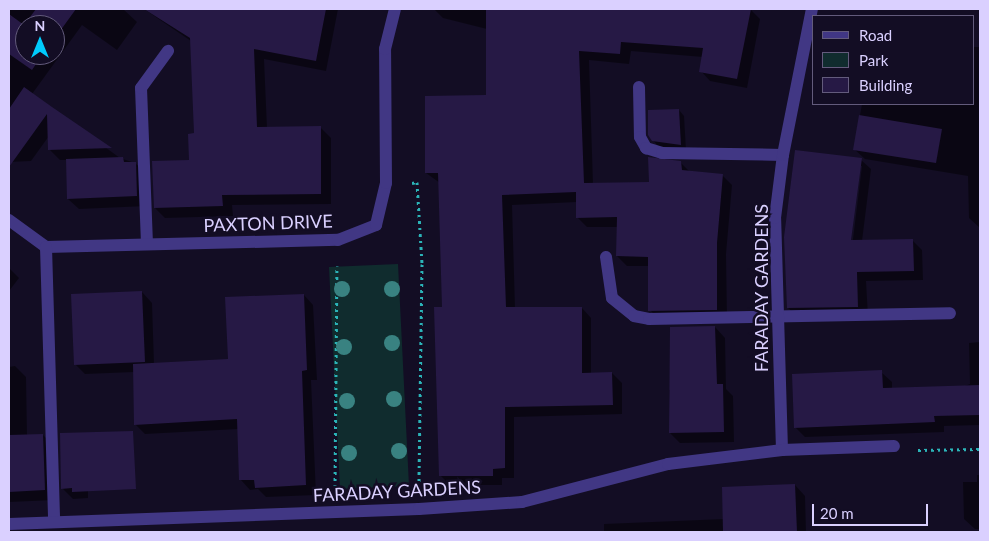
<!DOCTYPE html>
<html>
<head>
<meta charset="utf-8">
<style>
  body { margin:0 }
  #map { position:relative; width:989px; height:541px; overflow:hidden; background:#130d24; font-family:Lato,sans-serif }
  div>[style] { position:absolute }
  .green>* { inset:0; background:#102c2e }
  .shadow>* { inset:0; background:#0007 }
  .building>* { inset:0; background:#261945 }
  .path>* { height:3px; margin-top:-1.5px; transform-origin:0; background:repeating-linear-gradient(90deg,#2bb4b8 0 2.5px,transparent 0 6.5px) }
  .lane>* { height:12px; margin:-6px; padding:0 6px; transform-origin:6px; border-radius:6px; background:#413784 }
  .street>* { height:12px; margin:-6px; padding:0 6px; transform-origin:6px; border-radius:6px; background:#413784 }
  .trees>* { width:16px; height:16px; margin:-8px; border-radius:50%; background:#398281 }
  span { translate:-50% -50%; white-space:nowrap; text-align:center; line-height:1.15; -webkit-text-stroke:5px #130d24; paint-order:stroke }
  .street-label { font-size:18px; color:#dad0ff }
  .frame { position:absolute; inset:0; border:10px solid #dad0ff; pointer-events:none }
  .legend { position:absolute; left:812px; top:15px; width:162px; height:90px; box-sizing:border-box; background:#130d24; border:1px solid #635b7c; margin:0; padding:6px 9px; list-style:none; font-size:15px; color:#dad0ff }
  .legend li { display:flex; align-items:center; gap:10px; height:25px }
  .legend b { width:25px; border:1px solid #635b7c }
  .north { position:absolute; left:15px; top:15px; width:50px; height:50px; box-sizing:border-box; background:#130d24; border:1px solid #635b7c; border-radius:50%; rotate:0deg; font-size:14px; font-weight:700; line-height:20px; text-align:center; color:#dad0ff }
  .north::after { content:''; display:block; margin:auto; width:18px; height:22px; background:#00cbfb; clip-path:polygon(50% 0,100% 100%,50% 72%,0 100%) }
  .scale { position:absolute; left:812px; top:504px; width:116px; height:22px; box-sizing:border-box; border:2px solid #dad0ff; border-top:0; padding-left:6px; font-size:15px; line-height:18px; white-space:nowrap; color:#dad0ff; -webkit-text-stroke:4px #130d24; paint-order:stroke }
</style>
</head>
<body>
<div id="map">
  <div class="green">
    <i style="clip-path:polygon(398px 264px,409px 486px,340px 489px,329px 267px)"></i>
  </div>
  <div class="shadow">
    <i style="clip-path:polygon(evenodd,9px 9px,123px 9px,137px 22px,117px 50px,82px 25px,32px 94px,120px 158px,135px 163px,146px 173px,147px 206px,79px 209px,68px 199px,67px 160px,60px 160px,50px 150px,49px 136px,31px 161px,9px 162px,9px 9px,25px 25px,55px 25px,55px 55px,25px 55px,25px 25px)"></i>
    <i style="clip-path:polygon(144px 9px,338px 9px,326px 71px,264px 59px,267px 128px,320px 127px,331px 138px,331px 204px,232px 205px,233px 216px,165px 218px,155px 208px,190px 161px,195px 135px,191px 41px)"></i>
    <i style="clip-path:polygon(434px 9px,750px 9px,760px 19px,747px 88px,710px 81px,701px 71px,703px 57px,631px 51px,629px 64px,589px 60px,593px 184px,650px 183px,681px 163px,690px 172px,722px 175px,732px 185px,726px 254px,727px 319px,660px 320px,650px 310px,649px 266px,627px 266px,617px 256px,618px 227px,587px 227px,577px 217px,577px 202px,512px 205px,515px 308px,582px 308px,591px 318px,591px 373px,612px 373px,622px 383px,622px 414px,514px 417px,514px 478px,502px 478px,502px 485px,450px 485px,440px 475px,444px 308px,440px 183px,426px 173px,487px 96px,487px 29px,443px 18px)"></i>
    <i style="clip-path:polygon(973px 47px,980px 47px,980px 228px,969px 218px,968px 176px,865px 159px,854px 149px,862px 104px,973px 104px)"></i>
    <i style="clip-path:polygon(679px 110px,684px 116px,686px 150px,658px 146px,653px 140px)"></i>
    <i style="clip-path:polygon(evenodd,861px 160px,871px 169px,862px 241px,912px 240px,922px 250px,923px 280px,866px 281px,868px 316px,798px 317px,788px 308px,861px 160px,860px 166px,862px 166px,852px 247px,849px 246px,860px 166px)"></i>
    <i style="clip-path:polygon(9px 268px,19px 278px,9px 291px)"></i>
    <i style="clip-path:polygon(142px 292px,152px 303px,154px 364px,230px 360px,304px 295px,313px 305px,317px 380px,311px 380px,316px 495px,266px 497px,258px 489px,250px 490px,241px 480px,238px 429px,145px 434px,135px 424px,134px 372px,85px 374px,75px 364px)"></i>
    <i style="clip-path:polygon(715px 327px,725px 338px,726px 389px,733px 396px,734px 442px,680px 443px,670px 433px,669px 390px,673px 389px)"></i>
    <i style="clip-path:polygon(980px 342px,980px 425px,944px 426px,944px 432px,805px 437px,795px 427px,881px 372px,892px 382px,892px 389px,965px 386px,970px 384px,969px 343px)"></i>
    <i style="clip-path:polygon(15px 366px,26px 377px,27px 435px,43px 435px,53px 445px,55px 500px,9px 502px,9px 367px)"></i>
    <i style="clip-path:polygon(88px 444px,88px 498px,73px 499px,62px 488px)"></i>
    <i style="clip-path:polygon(977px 475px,980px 475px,980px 529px,975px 529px,964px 519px,963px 482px,977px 482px)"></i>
    <i style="clip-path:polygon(795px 485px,805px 496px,806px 532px,604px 532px,604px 524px,724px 519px)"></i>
  </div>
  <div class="building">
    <i style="clip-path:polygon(36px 9px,76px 9px,55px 38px,55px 25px,25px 25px,25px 55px,42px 55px,32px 70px,9px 54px,9px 14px,24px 25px)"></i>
    <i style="clip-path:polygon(144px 9px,326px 9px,316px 61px,254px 49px,257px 127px,321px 126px,321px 194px,222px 195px,223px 206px,154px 208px,152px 161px,189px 160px,188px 134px,194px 133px,190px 38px)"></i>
    <i style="clip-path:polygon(486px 9px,751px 9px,737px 79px,699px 72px,703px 48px,621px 42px,620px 54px,579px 51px,584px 183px,649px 182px,648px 157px,681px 161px,682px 170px,723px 174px,717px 243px,717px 310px,648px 311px,648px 257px,616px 256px,617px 217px,576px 218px,576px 192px,502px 195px,506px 307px,582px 307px,582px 373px,612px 372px,613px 405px,505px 407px,505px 468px,493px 469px,493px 476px,439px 476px,434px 307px,442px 307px,438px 173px,425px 173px,425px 96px,486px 95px)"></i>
    <i style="clip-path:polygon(24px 87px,52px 107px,112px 148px,48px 150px,47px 114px,9px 167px,9px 109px)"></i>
    <i style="clip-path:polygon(679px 109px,681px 145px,652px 141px,648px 135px,648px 110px)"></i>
    <i style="clip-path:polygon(859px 115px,942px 129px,936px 163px,853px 150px)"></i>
    <i style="clip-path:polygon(795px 150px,862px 158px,851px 240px,913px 239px,914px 271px,857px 272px,858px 307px,787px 308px,784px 237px)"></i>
    <i style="clip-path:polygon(123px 157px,124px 162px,136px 162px,137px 196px,67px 199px,66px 159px)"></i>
    <i style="clip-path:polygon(142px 291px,145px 362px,74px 365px,71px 294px)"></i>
    <i style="clip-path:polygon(304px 294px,307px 370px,302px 371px,306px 485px,255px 488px,254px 480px,239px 480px,237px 419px,134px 425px,133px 364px,228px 359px,225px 297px)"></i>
    <i style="clip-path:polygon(715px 326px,717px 384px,723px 384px,724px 432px,669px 433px,670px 327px)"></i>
    <i style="clip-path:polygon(882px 370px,883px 388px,980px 385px,980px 415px,934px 416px,935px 422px,794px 428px,792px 374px)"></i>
    <i style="clip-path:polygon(133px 431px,136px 489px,72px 492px,72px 488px,61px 489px,60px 433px)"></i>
    <i style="clip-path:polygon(43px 434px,45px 490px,9px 492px,9px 435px)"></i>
    <i style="clip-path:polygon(795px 484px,797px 532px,723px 532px,722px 487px)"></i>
  </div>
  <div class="path">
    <i style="left:412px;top:183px;width:5px;rotate:-11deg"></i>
    <i style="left:417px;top:182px;width:82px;rotate:86.5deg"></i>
    <i style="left:422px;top:264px;width:220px;rotate:90.8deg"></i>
    <i style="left:918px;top:450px;width:62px;rotate:-0.9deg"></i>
    <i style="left:335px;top:487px;width:221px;rotate:-89.5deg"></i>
  </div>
  <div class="lane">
    <i style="left:639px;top:87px;width:50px;rotate:88.9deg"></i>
    <i style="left:640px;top:137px;width:13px;rotate:61deg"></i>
    <i style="left:646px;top:148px;width:17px;rotate:17deg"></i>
    <i style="left:662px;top:153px;width:121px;rotate:0.9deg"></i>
    <i style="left:147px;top:244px;width:156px;rotate:-92.2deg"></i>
    <i style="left:141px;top:88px;width:46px;rotate:-53.9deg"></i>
    <i style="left:606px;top:257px;width:41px;rotate:81.7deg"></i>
    <i style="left:612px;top:298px;width:28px;rotate:39deg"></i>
    <i style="left:634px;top:316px;width:15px;rotate:11deg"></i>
    <i style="left:649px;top:319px;width:301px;rotate:-1.1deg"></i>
  </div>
  <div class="street">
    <i style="left:9px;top:220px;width:46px;rotate:36.1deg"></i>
    <i style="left:46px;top:247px;width:292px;rotate:-1.4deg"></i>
    <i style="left:338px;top:240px;width:41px;rotate:-21.5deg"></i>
    <i style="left:376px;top:225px;width:43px;rotate:-76.6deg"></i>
    <i style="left:386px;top:183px;width:134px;rotate:-90.4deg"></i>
    <i style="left:385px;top:49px;width:41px;rotate:-76deg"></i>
    <i style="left:46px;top:247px;width:275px;rotate:88.3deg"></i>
    <i style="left:782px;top:450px;width:232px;rotate:-91.7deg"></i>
    <i style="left:775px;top:218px;width:64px;rotate:-82.8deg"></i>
    <i style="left:783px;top:155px;width:149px;rotate:-78.8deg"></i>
    <i style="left:9px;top:524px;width:410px;rotate:-2.1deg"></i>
    <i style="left:419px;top:509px;width:103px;rotate:-3.9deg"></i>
    <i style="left:522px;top:502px;width:151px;rotate:-14.6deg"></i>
    <i style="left:668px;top:464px;width:115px;rotate:-7deg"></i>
    <i style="left:782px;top:450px;width:112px;rotate:-2deg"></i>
  </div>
  <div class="trees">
    <i style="left:342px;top:289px"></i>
    <i style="left:392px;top:289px"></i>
    <i style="left:392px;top:343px"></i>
    <i style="left:344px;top:347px"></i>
    <i style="left:394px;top:399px"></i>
    <i style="left:347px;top:401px"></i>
    <i style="left:399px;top:451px"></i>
    <i style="left:349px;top:453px"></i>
  </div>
  <div class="street-label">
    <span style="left:268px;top:223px;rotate:-2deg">PAXTON DRIVE</span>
    <span style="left:761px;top:288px;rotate:-90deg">FARADAY GARDENS</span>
    <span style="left:397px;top:491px;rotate:-3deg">FARADAY GARDENS</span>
  </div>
  <div class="frame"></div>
  <ul class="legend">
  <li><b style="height:6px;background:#413784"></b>Road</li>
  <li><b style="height:14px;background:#102c2e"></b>Park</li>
  <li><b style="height:14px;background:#261945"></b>Building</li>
  </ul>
  <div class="north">N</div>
  <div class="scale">20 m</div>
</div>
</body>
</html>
